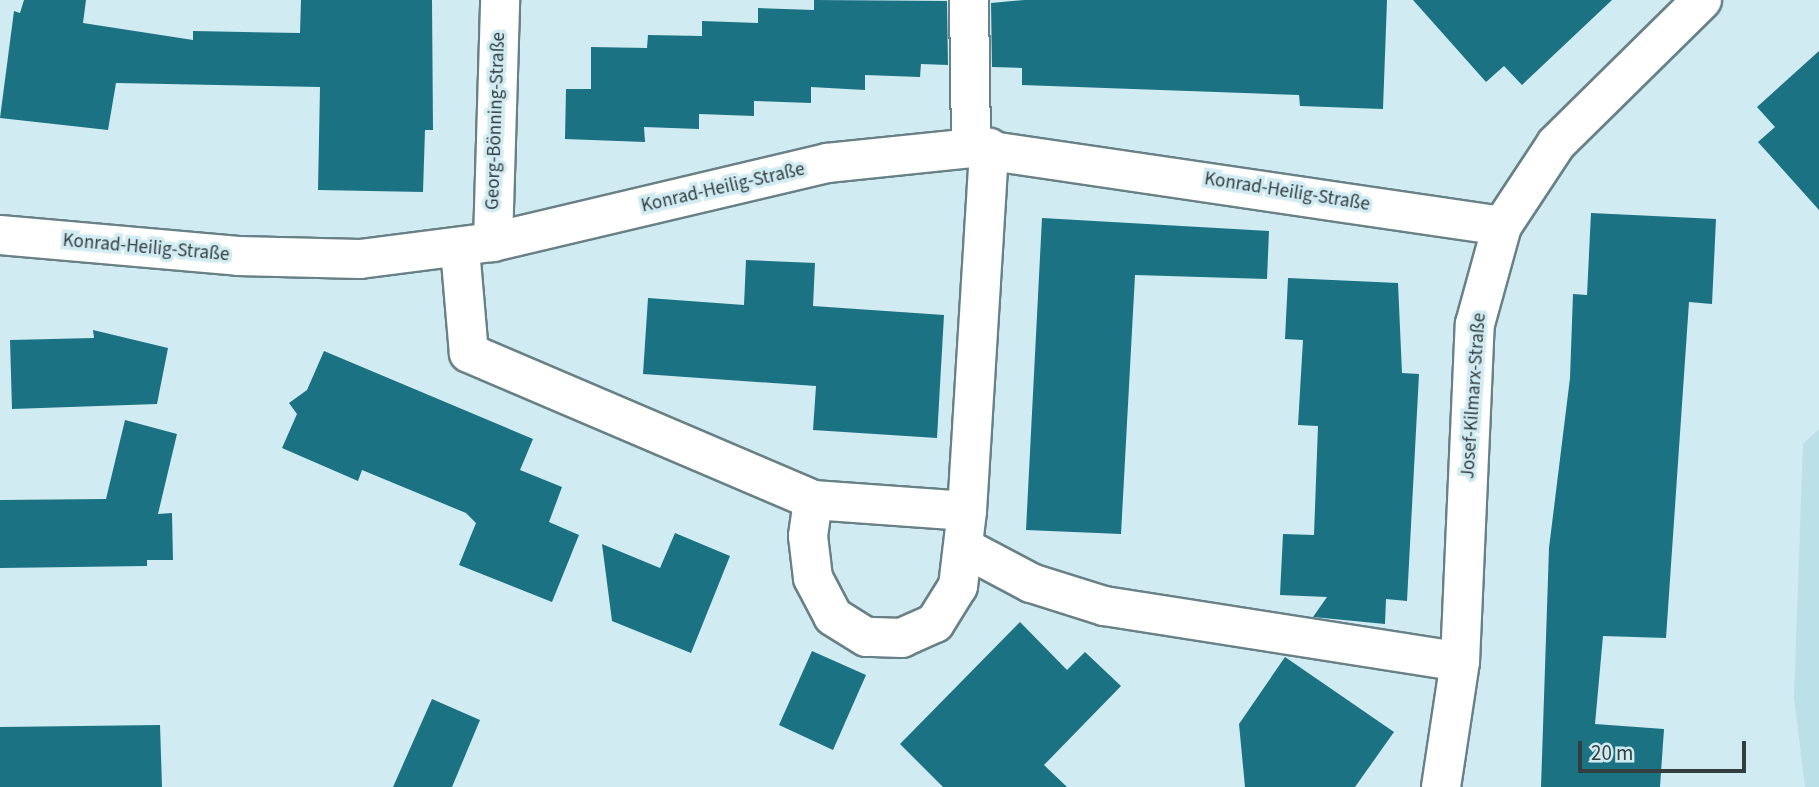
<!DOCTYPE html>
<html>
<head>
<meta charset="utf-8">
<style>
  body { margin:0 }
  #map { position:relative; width:1819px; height:787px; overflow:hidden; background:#d0ebf1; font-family:"Source Sans 3",sans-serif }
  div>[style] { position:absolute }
  .built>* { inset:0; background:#bce0e8 }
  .building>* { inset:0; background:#1b7282 }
  .roads { filter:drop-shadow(2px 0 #688186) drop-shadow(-2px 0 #688186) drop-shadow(0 2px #688186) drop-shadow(0 -2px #688186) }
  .minor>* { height:38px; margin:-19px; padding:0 19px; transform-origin:19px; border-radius:19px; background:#fff }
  span { translate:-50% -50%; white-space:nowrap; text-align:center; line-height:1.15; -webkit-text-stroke:7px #d0ebf1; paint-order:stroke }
  .street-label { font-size:19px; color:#333e40 }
  .scale { position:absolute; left:1578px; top:741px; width:168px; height:32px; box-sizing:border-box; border:4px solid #333e40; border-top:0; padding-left:9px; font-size:21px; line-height:24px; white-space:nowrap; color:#333e40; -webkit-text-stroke:5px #d0ebf1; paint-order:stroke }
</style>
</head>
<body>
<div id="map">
  <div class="built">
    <i style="clip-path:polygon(1819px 429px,1819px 787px,1805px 787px,1794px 697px,1803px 444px)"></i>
  </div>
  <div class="building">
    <i style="clip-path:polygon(24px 0,86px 0,83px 23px,193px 40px,193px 31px,300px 33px,301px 0,432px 0,433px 130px,425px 130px,423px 192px,318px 190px,320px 87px,116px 83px,108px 130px,0 118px,14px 11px,20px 13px)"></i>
    <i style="clip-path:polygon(814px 0,947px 1px,948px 65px,921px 64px,920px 77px,865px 75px,865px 90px,811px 87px,811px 103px,754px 101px,754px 116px,699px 114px,699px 129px,644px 127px,645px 142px,565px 139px,566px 89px,591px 89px,591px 47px,647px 48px,648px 35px,702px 36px,702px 21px,758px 23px,758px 8px,814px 10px)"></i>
    <i style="clip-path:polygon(1024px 0,1387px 0,1383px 109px,1300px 106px,1299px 95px,1022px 85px,1022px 68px,992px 67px,991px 3px)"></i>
    <i style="clip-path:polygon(1413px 0,1612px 0,1522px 85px,1504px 66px,1486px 82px)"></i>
    <i style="clip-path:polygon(1819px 51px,1819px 210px,1758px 142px,1775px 127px,1757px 107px)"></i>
    <i style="clip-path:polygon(1591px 213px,1716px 219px,1712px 304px,1689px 302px,1666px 638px,1603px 636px,1595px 724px,1664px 729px,1660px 787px,1541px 787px,1549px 548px,1570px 378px,1573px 294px,1587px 295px)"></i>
    <i style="clip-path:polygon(1042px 218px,1269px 231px,1267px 279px,1135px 275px,1121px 534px,1026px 530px)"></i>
    <i style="clip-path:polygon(746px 260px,815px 263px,813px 306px,944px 315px,937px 438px,813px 430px,816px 386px,643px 374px,648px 298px,744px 305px)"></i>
    <i style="clip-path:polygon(1288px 278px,1398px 283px,1402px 373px,1419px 374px,1407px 601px,1386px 599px,1385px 624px,1313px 617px,1327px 597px,1280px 595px,1283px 534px,1314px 535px,1318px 426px,1298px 425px,1303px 340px,1285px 339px)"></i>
    <i style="clip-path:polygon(93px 330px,168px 348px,157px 404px,12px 409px,10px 340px,94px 338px)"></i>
    <i style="clip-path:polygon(324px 351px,533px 439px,520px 470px,562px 487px,549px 522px,579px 535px,552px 602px,459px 565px,476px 523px,466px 513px,362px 470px,358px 481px,282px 448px,297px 414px,289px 403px,307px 390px)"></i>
    <i style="clip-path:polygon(125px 420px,177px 434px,158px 514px,172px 513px,173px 560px,147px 560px,147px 566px,0 568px,0 500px,106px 499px)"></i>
    <i style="clip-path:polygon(675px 533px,730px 556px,691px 653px,612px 621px,602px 544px,660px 568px)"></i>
    <i style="clip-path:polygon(1020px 622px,1067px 670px,1085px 652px,1121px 686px,1044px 765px,1067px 787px,943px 787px,900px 744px)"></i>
    <i style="clip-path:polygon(812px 651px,866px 675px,833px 750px,779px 725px)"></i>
    <i style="clip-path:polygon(1285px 657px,1394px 732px,1355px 787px,1245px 787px,1239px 724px)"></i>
    <i style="clip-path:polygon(432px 699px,480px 720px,452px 787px,393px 787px)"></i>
    <i style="clip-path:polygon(160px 725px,162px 787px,0 787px,0 727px)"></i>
  </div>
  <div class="roads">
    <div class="minor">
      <i style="left:969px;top:0;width:148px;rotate:89.2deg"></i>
      <i style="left:0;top:235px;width:239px;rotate:5deg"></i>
      <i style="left:238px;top:256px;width:122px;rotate:1.4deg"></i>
      <i style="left:360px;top:259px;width:134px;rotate:-7.3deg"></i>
      <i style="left:493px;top:242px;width:343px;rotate:-13.3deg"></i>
      <i style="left:827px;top:163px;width:145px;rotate:-5.9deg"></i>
      <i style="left:971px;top:148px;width:537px;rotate:8.36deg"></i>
      <i style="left:493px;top:242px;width:242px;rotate:-88.3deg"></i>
      <i style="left:460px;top:249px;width:104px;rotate:85.1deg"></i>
      <i style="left:469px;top:353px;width:374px;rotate:23.1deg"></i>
      <i style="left:813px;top:500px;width:154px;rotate:4.1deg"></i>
      <i style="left:967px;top:511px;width:76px;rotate:96.8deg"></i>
      <i style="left:958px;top:586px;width:44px;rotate:121.9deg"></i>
      <i style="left:935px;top:623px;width:36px;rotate:156deg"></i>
      <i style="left:902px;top:638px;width:36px;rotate:-178deg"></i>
      <i style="left:866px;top:637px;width:39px;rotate:-148deg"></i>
      <i style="left:833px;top:616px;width:43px;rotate:-117.8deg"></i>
      <i style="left:813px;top:578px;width:42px;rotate:-96.8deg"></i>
      <i style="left:808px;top:536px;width:36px;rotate:-82deg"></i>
      <i style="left:967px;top:511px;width:364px;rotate:-86.5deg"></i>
      <i style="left:965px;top:548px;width:75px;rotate:27.9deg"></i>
      <i style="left:1031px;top:583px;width:77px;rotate:17.5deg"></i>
      <i style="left:1104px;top:606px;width:360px;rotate:8.9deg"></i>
      <i style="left:1441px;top:787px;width:126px;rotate:-81.4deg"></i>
      <i style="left:1460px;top:662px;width:338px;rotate:-87.5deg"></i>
      <i style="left:1475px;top:324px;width:102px;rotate:-74.6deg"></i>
      <i style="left:1502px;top:226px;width:98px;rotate:-56.6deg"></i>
      <i style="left:1556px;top:144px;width:205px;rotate:-44.6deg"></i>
    </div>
  </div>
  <div class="street-label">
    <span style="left:496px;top:121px;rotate:-88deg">Georg-Bönning-Straße</span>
    <span style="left:723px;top:188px;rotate:-13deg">Konrad-Heilig-Straße</span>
    <span style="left:1287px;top:192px;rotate:9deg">Konrad-Heilig-Straße</span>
    <span style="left:146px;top:248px;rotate:5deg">Konrad-Heilig-Straße</span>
    <span style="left:1474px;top:396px;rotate:-86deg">Josef-Kilmarx-Straße</span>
  </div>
  <div class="scale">20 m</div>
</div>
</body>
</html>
